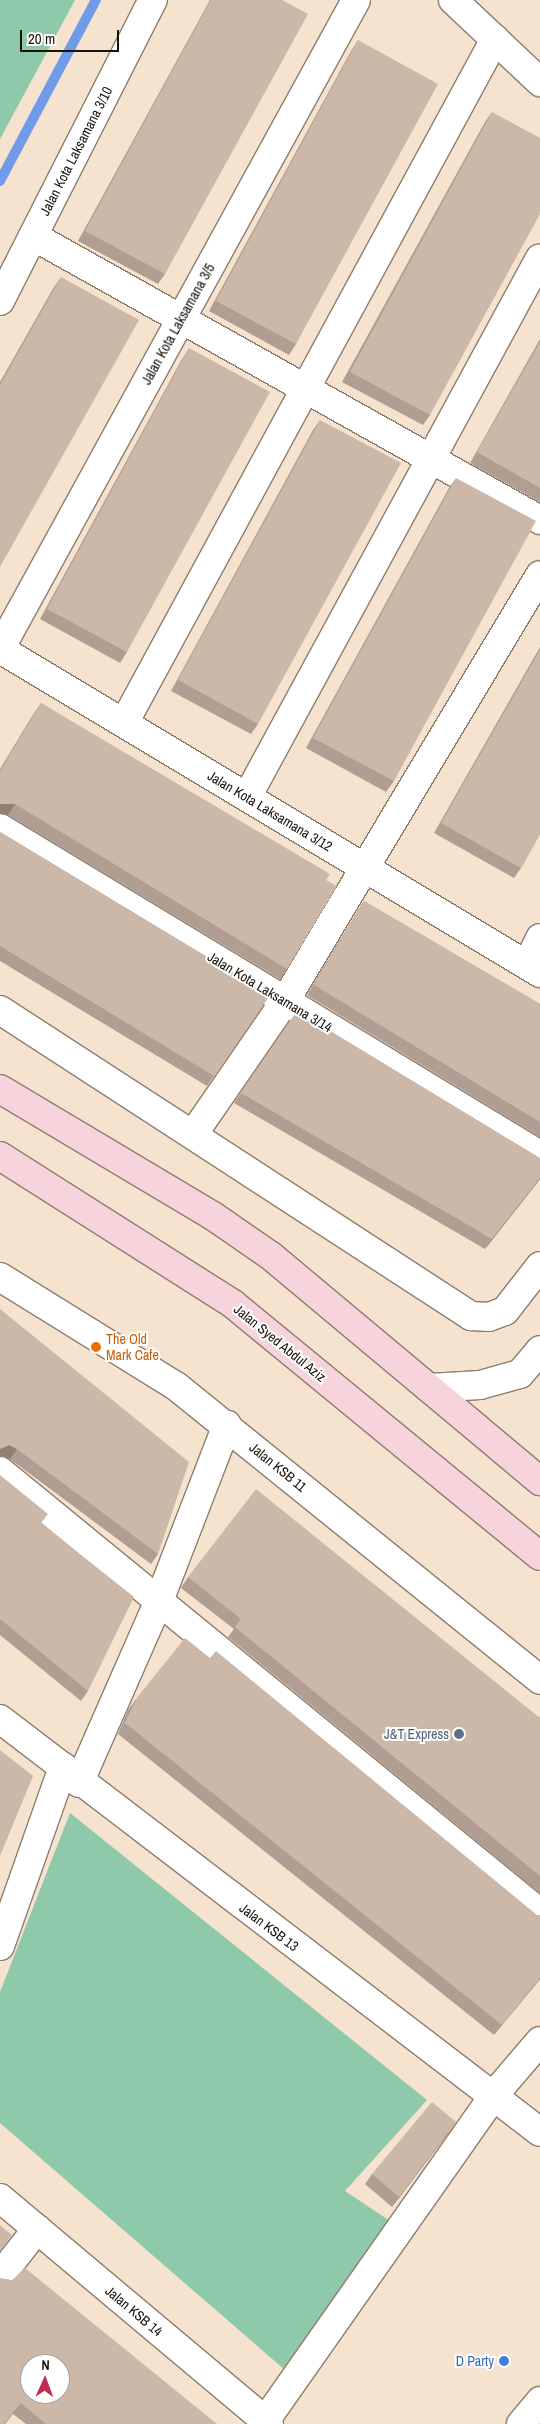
<!DOCTYPE html>
<html>
<head>
<meta charset="utf-8">
<style>
  body { margin:0 }
  #map { position:relative; width:540px; height:2424px; overflow:hidden; background:#f5e3d0; font-family:"Archivo Narrow",sans-serif }
  div>[style] { position:absolute }
  .green>* { inset:0; background:#8ec9aa }
  .stream>* { height:10px; margin:-5px; padding:0 5px; transform-origin:5px; border-radius:5px; background:#709be8 }
  .roads { filter:drop-shadow(1px 0 #8e7d6d) drop-shadow(-1px 0 #8e7d6d) drop-shadow(0 1px #8e7d6d) drop-shadow(0 -1px #8e7d6d) }
  .minor>* { height:28px; margin:-14px; padding:0 14px; transform-origin:14px; border-radius:14px; background:#fff }
  .major>* { height:28px; margin:-14px; padding:0 14px; transform-origin:14px; border-radius:14px; background:#f7d3dc }
  .wall>* { inset:0; background:#af9e91 }
  .shaded-wall>* { inset:0; background:#8f8176 }
  .building>* { inset:0; background:#ccb8a9 }
  .dots>* { width:14px; height:14px; translate:-50% -50%; box-sizing:border-box; border:2px solid #fff; border-radius:50% }
  span { translate:-50% -50%; white-space:nowrap; text-align:center; line-height:1.15; -webkit-text-stroke:4px #fff; paint-order:stroke }
  .street-label { font-size:14px; color:#18120c }
  .food-label { font-size:14px; color:#c56008 }
  .left { translate:0 -50%; text-align:left }
  .service-label { font-size:14px; color:#4e5e75 }
  .right { translate:-100% -50%; text-align:right }
  .shop-label { font-size:14px; color:#366cbe }
  .north { position:absolute; left:20px; top:2354px; width:50px; height:50px; box-sizing:border-box; background:#fff; border:1px solid #a3a09e; border-radius:50%; rotate:2deg; font-size:14px; font-weight:700; line-height:20px; text-align:center; color:#18120c }
  .north::after { content:''; display:block; margin:auto; width:18px; height:22px; background:#bf2e50; clip-path:polygon(50% 0,100% 100%,50% 72%,0 100%) }
  .scale { position:absolute; left:20px; top:30px; width:99px; height:22px; box-sizing:border-box; border:2px solid #18120c; border-top:0; padding-left:6px; font-size:15px; line-height:18px; white-space:nowrap; color:#18120c; -webkit-text-stroke:4px #fff; paint-order:stroke }
</style>
</head>
<body>
<div id="map">
  <div class="green">
    <i style="clip-path:polygon(0 0,75px 0,0 139px)"></i>
    <i style="clip-path:polygon(70px 1813px,427px 2100px,345px 2191px,396px 2225px,285px 2370px,0 2123px,0 1992px)"></i>
  </div>
  <div class="stream">
    <i style="left:0;top:181px;width:205px;rotate:-62.1deg"></i>
  </div>
  <div class="roads">
    <div class="minor">
      <i style="left:453px;top:0;width:120px;rotate:43.3deg"></i>
      <i style="left:33px;top:236px;width:581px;rotate:29.26deg"></i>
      <i style="left:0;top:301px;width:338px;rotate:-63.1deg"></i>
      <i style="left:0;top:649px;width:740px;rotate:-61.25deg"></i>
      <i style="left:0;top:649px;width:630px;rotate:30.96deg"></i>
      <i style="left:124px;top:723px;width:778px;rotate:-61.52deg"></i>
      <i style="left:247px;top:797px;width:613px;rotate:-61.47deg"></i>
      <i style="left:0;top:828px;width:631px;rotate:31.2deg"></i>
      <i style="left:527px;top:965px;width:30px;rotate:-64deg"></i>
      <i style="left:0;top:1010px;width:562px;rotate:33.01deg"></i>
      <i style="left:471px;top:1316px;width:18px;rotate:3deg"></i>
      <i style="left:489px;top:1317px;width:17px;rotate:-21deg"></i>
      <i style="left:505px;top:1311px;width:57px;rotate:-52.1deg"></i>
      <i style="left:194px;top:1133px;width:160px;rotate:-55.4deg"></i>
      <i style="left:285px;top:1001px;width:496px;rotate:-59.1deg"></i>
      <i style="left:0;top:1277px;width:207px;rotate:31.8deg"></i>
      <i style="left:176px;top:1386px;width:468px;rotate:38.9deg"></i>
      <i style="left:429px;top:1388px;width:51px;rotate:-3.4deg"></i>
      <i style="left:480px;top:1385px;width:41px;rotate:-15.4deg"></i>
      <i style="left:520px;top:1374px;width:31px;rotate:-50deg"></i>
      <i style="left:0;top:1471px;width:698px;rotate:39.3deg"></i>
      <i style="left:0;top:1719px;width:680px;rotate:37.41deg"></i>
      <i style="left:79px;top:1783px;width:199px;rotate:-66.3deg"></i>
      <i style="left:159px;top:1601px;width:189px;rotate:-68.9deg"></i>
      <i style="left:0;top:1946px;width:190px;rotate:-70.6deg"></i>
      <i style="left:0;top:2198px;width:351px;rotate:40deg"></i>
      <i style="left:0;top:2276px;width:60px;rotate:-51.8deg"></i>
      <i style="left:265px;top:2421px;width:397px;rotate:-54.9deg"></i>
      <i style="left:493px;top:2096px;width:72px;rotate:-49.5deg"></i>
      <i style="left:521px;top:2424px;width:30px;rotate:-50deg"></i>
    </div>
    <div class="major">
      <i style="left:0;top:1089px;width:248px;rotate:30.8deg"></i>
      <i style="left:213px;top:1216px;width:70px;rotate:34.6deg"></i>
      <i style="left:271px;top:1256px;width:351px;rotate:39.9deg"></i>
      <i style="left:0;top:1156px;width:276px;rotate:32.4deg"></i>
      <i style="left:233px;top:1304px;width:397px;rotate:39.4deg"></i>
    </div>
  </div>
  <div class="wall">
    <i style="clip-path:polygon(210px 0,282px 0,165px 274px,158px 284px,78px 241px)"></i>
    <i style="clip-path:polygon(358px 40px,296px 344px,289px 355px,209px 311px,351px 51px)"></i>
    <i style="clip-path:polygon(492px 112px,430px 415px,423px 425px,342px 382px,485px 122px)"></i>
    <i style="clip-path:polygon(61px 277px,0 567px,0 382px,54px 287px)"></i>
    <i style="clip-path:polygon(540px 339px,540px 502px,470px 463px)"></i>
    <i style="clip-path:polygon(189px 348px,127px 652px,120px 663px,40px 619px,182px 359px)"></i>
    <i style="clip-path:polygon(320px 420px,258px 724px,251px 734px,171px 691px,313px 430px)"></i>
    <i style="clip-path:polygon(456px 478px,394px 781px,386px 792px,306px 748px,449px 488px)"></i>
    <i style="clip-path:polygon(540px 647px,540px 834px,521px 868px,514px 878px,434px 833px)"></i>
    <i style="clip-path:polygon(41px 703px,326px 880px,287px 969px,280px 979px,8px 815px,0 814px,0 769px,34px 713px)"></i>
    <i style="clip-path:polygon(0 832px,270px 995px,207px 1086px,0 961px)"></i>
    <i style="clip-path:polygon(364px 901px,540px 1004px,540px 1137px,307px 995px,357px 912px)"></i>
    <i style="clip-path:polygon(297px 1011px,539px 1158px,540px 1179px,485px 1249px,234px 1103px)"></i>
    <i style="clip-path:polygon(0 1309px,158px 1554px,151px 1564px,10px 1459px,2px 1456px,0 1456px)"></i>
    <i style="clip-path:polygon(0 1475px,88px 1691px,81px 1701px,0 1635px)"></i>
    <i style="clip-path:polygon(188px 1577px,540px 1718px,540px 1893px,228px 1637px,234px 1629px,181px 1588px)"></i>
    <i style="clip-path:polygon(136px 1699px,537px 1915px,540px 1915px,540px 1979px,494px 2035px,118px 1734px,128px 1710px)"></i>
    <i style="clip-path:polygon(449px 2132px,392px 2207px,365px 2184px,372px 2174px)"></i>
    <i style="clip-path:polygon(0 2278px,217px 2424px,26px 2424px,13px 2414px)"></i>
  </div>
  <div class="shaded-wall">
    <i style="clip-path:polygon(0 804px,15px 804px,8px 815px,0 814px)"></i>
    <i style="clip-path:polygon(540px 1178px,540px 1179px,485px 1249px,492px 1239px)"></i>
    <i style="clip-path:polygon(9px 1445px,17px 1449px,10px 1459px,2px 1456px,0 1456px,0 1449px)"></i>
    <i style="clip-path:polygon(540px 1978px,540px 1979px,494px 2035px,502px 2025px)"></i>
    <i style="clip-path:polygon(456px 2122px,449px 2132px,392px 2207px,399px 2197px)"></i>
    <i style="clip-path:polygon(21px 2403px,13px 2414px,5px 2424px,4px 2424px)"></i>
  </div>
  <div class="building">
    <i style="clip-path:polygon(211px 0,282px 0,308px 14px,165px 274px,85px 231px)"></i>
    <i style="clip-path:polygon(358px 40px,438px 84px,296px 344px,216px 301px)"></i>
    <i style="clip-path:polygon(492px 112px,540px 138px,540px 214px,430px 415px,350px 372px)"></i>
    <i style="clip-path:polygon(61px 277px,139px 320px,0 567px,0 385px)"></i>
    <i style="clip-path:polygon(540px 342px,540px 488px,477px 452px)"></i>
    <i style="clip-path:polygon(189px 348px,270px 392px,127px 652px,47px 609px)"></i>
    <i style="clip-path:polygon(320px 420px,401px 463px,258px 724px,178px 680px)"></i>
    <i style="clip-path:polygon(456px 478px,536px 521px,394px 781px,313px 738px)"></i>
    <i style="clip-path:polygon(540px 650px,540px 834px,521px 868px,441px 823px)"></i>
    <i style="clip-path:polygon(41px 703px,330px 874px,326px 880px,337px 886px,287px 969px,15px 804px,0 804px,0 771px)"></i>
    <i style="clip-path:polygon(0 832px,270px 995px,214px 1076px,0 946px)"></i>
    <i style="clip-path:polygon(364px 901px,540px 1004px,540px 1122px,314px 985px)"></i>
    <i style="clip-path:polygon(297px 1011px,540px 1158px,540px 1178px,492px 1239px,241px 1093px)"></i>
    <i style="clip-path:polygon(0 1309px,189px 1462px,158px 1554px,17px 1449px,9px 1445px,0 1449px)"></i>
    <i style="clip-path:polygon(0 1475px,48px 1514px,41px 1523px,134px 1597px,88px 1691px,0 1619px)"></i>
    <i style="clip-path:polygon(256px 1489px,540px 1718px,540px 1876px,235px 1627px,241px 1619px,188px 1577px)"></i>
    <i style="clip-path:polygon(185px 1638px,210px 1658px,216px 1651px,537px 1915px,540px 1915px,540px 1978px,502px 2025px,125px 1723px,136px 1699px)"></i>
    <i style="clip-path:polygon(0 1750px,33px 1776px,0 1856px)"></i>
    <i style="clip-path:polygon(432px 2102px,456px 2122px,399px 2197px,372px 2174px)"></i>
    <i style="clip-path:polygon(0 2225px,12px 2235px,0 2251px)"></i>
    <i style="clip-path:polygon(evenodd,25px 2268px,217px 2424px,46px 2424px,21px 2403px,4px 2424px,0 2424px,0 2278px,12px 2280px,25px 2268px,30px 2364px,60px 2364px,60px 2394px,30px 2394px,30px 2364px)"></i>
  </div>
  <div class="dots">
    <i style="left:96px;top:1347px;background:#e8710a"></i>
    <i style="left:459px;top:1734px;background:#5c6f8a"></i>
    <i style="left:504px;top:2361px;background:#3f7fe0"></i>
  </div>
  <div class="street-label">
    <span style="left:76px;top:151px;rotate:-63deg">Jalan Kota Laksamana 3/10</span>
    <span style="left:178px;top:324px;rotate:-61deg">Jalan Kota Laksamana 3/5</span>
    <span style="left:270px;top:811px;rotate:31deg">Jalan Kota Laksamana 3/12</span>
    <span style="left:270px;top:992px;rotate:31deg">Jalan Kota Laksamana 3/14</span>
    <span style="left:280px;top:1343px;rotate:39deg">Jalan Syed Abdul Aziz</span>
    <span style="left:278px;top:1467px;rotate:39deg">Jalan KSB 11</span>
    <span style="left:269px;top:1927px;rotate:37deg">Jalan KSB 13</span>
    <span style="left:134px;top:2311px;rotate:40deg">Jalan KSB 14</span>
  </div>
  <div class="food-label">
    <span class="left" style="left:106px;top:1347px">The Old<br>Mark Cafe</span>
  </div>
  <div class="service-label">
    <span class="right" style="left:449px;top:1734px">J&amp;T Express</span>
  </div>
  <div class="shop-label">
    <span class="right" style="left:494px;top:2361px">D Party</span>
  </div>
  <div class="north">N</div>
  <div class="scale">20 m</div>
</div>
</body>
</html>
